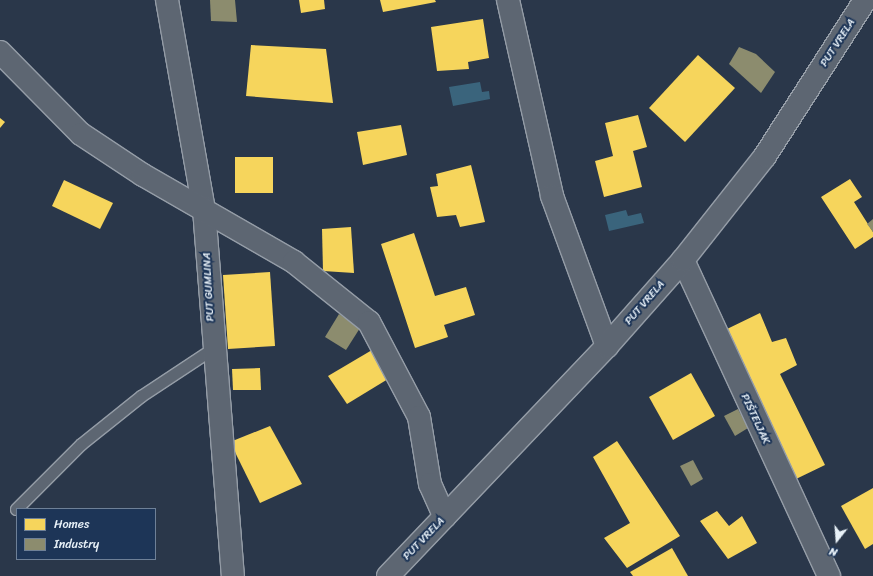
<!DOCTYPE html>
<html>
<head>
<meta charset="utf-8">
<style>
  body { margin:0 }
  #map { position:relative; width:873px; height:576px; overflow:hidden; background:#2a374a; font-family:Sriracha,sans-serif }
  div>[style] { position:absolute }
  .water>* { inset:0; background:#3a647c }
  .homes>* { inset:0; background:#f6d55c }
  .industry>* { inset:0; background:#8c8c6e }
  .roads { filter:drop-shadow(1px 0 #959da7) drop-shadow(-1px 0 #959da7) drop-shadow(0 1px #959da7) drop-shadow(0 -1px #959da7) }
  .lane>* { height:11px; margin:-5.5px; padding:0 5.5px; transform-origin:5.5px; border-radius:5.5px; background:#5d6672 }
  .street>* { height:22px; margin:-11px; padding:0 11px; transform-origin:11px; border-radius:11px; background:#5d6672 }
  .secondary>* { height:22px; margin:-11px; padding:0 11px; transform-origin:11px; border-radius:11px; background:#5d6672 }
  span { translate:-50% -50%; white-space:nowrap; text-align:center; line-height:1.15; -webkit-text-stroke:4px #1d3557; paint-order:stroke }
  .street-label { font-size:11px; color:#e8f1f8 }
  .legend { position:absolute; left:16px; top:508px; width:140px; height:52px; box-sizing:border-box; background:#1d3557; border:1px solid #6e8097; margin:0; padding:5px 7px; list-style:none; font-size:12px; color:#e8f1f8 }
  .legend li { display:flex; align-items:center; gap:8px; height:20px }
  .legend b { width:20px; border:1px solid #6e8097 }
  .north { position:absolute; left:817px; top:520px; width:40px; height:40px; -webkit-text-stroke:3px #1d3557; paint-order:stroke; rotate:197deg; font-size:11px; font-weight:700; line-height:16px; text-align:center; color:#e8f1f8 }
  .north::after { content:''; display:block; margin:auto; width:14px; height:18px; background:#e8f1f8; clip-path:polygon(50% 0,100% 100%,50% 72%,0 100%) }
</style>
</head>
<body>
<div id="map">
  <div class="water">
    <i style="clip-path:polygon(480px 82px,482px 92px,489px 91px,490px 99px,453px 106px,449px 87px)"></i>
    <i style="clip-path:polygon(626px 210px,628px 216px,641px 213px,644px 223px,609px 231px,605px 215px)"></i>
  </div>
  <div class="homes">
    <i style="clip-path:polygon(299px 0,324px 0,325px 9px,301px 13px)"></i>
    <i style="clip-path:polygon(380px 0,435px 0,436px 2px,383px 12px)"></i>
    <i style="clip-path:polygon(483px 19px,489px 58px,468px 62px,469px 69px,437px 71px,431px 27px)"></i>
    <i style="clip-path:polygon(251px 45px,326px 49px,333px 103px,246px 96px)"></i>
    <i style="clip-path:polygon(698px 55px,735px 88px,685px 142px,649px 108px)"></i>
    <i style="clip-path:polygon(638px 115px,647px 147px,633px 151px,642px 187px,604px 197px,595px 161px,613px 156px,605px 123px)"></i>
    <i style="clip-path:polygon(0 118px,5px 122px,0 128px)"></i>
    <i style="clip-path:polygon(401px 125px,407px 155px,363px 165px,357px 132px)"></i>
    <i style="clip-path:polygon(235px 157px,273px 157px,273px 193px,235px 193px)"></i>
    <i style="clip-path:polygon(471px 165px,485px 222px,460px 227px,456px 215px,437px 217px,430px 187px,438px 186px,436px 174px)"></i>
    <i style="clip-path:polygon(850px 179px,862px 197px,854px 202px,873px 232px,873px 237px,855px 249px,821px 197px)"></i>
    <i style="clip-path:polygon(64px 180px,113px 203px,100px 229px,52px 206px)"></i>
    <i style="clip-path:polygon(351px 227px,354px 273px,323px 271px,322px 229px)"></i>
    <i style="clip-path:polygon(414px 233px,435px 296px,466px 287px,475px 315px,444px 325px,448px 337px,415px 348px,381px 244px)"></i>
    <i style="clip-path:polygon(270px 272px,275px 346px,228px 349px,223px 275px)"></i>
    <i style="clip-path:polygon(760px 313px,772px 342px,786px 338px,797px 365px,780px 374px,825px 465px,796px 479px,789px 463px,783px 465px,727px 329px)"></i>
    <i style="clip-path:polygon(372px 350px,388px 379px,347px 404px,328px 376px)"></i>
    <i style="clip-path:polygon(260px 368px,261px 390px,233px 390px,232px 369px)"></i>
    <i style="clip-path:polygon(691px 373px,715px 416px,673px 440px,649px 397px)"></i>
    <i style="clip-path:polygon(270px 426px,302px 484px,260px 503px,230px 442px)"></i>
    <i style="clip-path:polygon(617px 441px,680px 536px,627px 568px,604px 538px,630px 523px,593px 457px)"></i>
    <i style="clip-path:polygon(873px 488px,873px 544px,865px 549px,841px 506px)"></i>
    <i style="clip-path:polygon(717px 511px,729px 526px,742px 516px,757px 543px,728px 559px,700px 521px)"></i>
    <i style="clip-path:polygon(672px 548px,688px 576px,633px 576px,630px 572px)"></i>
  </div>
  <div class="industry">
    <i style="clip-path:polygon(210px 0,235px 0,237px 22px,211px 21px)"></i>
    <i style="clip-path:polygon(739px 47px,756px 54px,775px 72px,761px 93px,729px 64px)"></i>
    <i style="clip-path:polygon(873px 219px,873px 232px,867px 224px)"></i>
    <i style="clip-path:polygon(339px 314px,360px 328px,346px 350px,325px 337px)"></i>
    <i style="clip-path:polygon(738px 409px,748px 428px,735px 436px,724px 416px)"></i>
    <i style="clip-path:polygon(693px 460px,703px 479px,691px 486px,680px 466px)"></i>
  </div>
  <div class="roads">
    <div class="lane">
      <i style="left:16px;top:509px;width:92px;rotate:-45deg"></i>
      <i style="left:81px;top:444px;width:77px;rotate:-38.7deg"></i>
      <i style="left:141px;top:396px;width:85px;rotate:-33.5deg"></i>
    </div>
    <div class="street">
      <i style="left:167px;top:0;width:212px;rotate:80deg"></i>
      <i style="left:204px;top:209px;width:368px;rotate:85.5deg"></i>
      <i style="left:508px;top:0;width:201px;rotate:77.3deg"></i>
      <i style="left:552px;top:196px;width:160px;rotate:69.9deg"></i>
      <i style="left:0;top:52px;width:115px;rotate:45.4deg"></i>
      <i style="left:81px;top:134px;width:74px;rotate:33.5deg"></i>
      <i style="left:143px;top:175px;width:174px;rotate:29.9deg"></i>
      <i style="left:294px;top:262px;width:96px;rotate:38.7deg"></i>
      <i style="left:369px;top:322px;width:107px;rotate:62.2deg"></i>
      <i style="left:419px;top:417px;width:68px;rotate:80.7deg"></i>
      <i style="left:430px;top:484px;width:36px;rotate:66deg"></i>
      <i style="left:683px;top:260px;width:348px;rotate:65.2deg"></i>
    </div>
    <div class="secondary">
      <i style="left:388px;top:576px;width:318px;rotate:-46.4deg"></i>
      <i style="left:607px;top:346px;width:115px;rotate:-48.5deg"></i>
      <i style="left:683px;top:260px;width:132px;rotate:-51.7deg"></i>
      <i style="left:765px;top:156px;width:185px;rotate:-57.3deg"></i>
    </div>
  </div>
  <div class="street-label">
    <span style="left:838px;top:43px;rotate:-57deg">PUT VRELA</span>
    <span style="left:209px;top:287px;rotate:-93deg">PUT GUMLINA</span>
    <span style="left:645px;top:303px;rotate:-49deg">PUT VRELA</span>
    <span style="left:755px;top:419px;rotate:65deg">PIŠTELJAK</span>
    <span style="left:424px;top:539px;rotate:-46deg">PUT VRELA</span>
  </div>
  <ul class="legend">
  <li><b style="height:11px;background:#f6d55c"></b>Homes</li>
  <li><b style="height:11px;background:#8c8c6e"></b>Industry</li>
  </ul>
  <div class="north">N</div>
</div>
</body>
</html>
